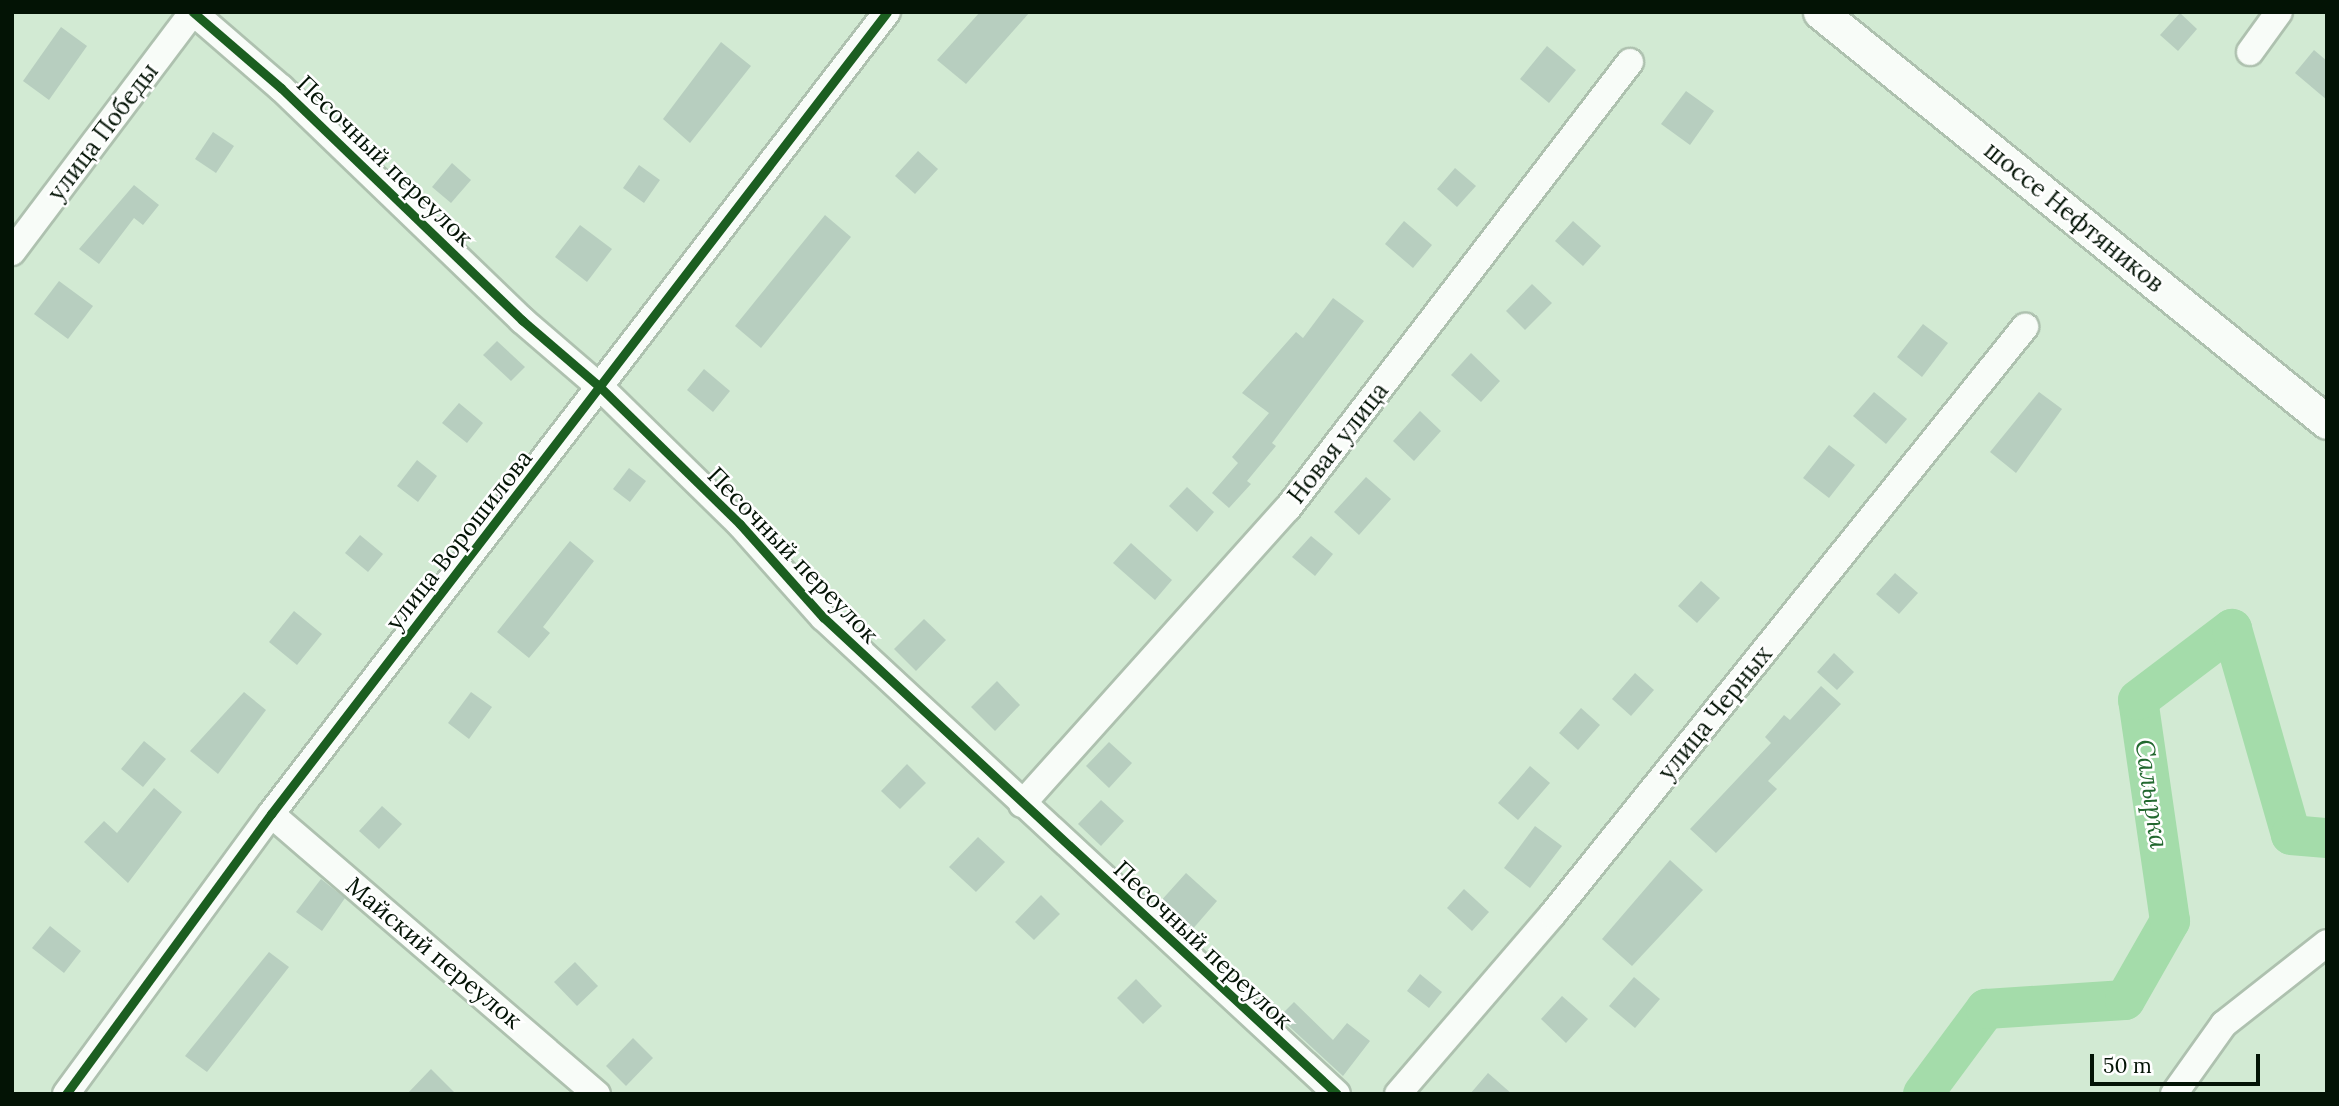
<!DOCTYPE html>
<html>
<head>
<meta charset="utf-8">
<style>
  body { margin:0 }
  #map { position:relative; width:2339px; height:1106px; overflow:hidden; background:#d2ead3; font-family:Lora,serif }
  div>[style] { position:absolute }
  .river>* { height:40px; margin:-20px; padding:0 20px; transform-origin:20px; border-radius:20px; background:#a4dcaa }
  .building>* { inset:0; background:#b7cebf }
  .roads { filter:drop-shadow(2px 0 #aec1af) drop-shadow(-2px 0 #aec1af) drop-shadow(0 2px #aec1af) drop-shadow(0 -2px #aec1af) }
  .minor>* { height:26px; margin:-13px; padding:0 13px; transform-origin:13px; border-radius:13px; background:#f8fcf8 }
  .major>* { height:33px; margin:-16.5px; padding:0 16.5px; transform-origin:16.5px; border-radius:16.5px; background:#f8fcf8 }
  .cycleway>* { height:9px; margin:-4.5px; padding:0 4.5px; transform-origin:4.5px; border-radius:4.5px; background:#1b5e20 }
  span { translate:-50% -50%; white-space:nowrap; text-align:center; line-height:1.15; -webkit-text-stroke:5px #fff; paint-order:stroke }
  .street-label { font-size:24px; color:#031305 }
  .water-label { font-size:26px; color:#22682f; font-style:italic }
  .frame { position:absolute; inset:0; border:14px solid #031305; pointer-events:none }
  .scale { position:absolute; left:2090px; top:1054px; width:170px; height:32px; box-sizing:border-box; border:4px solid #031305; border-top:0; padding-left:9px; font-size:21px; line-height:24px; white-space:nowrap; color:#031305; -webkit-text-stroke:5px #fff; paint-order:stroke }
</style>
</head>
<body>
<div id="map">
  <div class="river">
    <i style="left:1923px;top:1094px;width:106px;rotate:-53.5deg"></i>
    <i style="left:1986px;top:1009px;width:139px;rotate:-3.7deg"></i>
    <i style="left:2125px;top:1000px;width:91px;rotate:-60.3deg"></i>
    <i style="left:2170px;top:921px;width:223px;rotate:-98.2deg"></i>
    <i style="left:2138px;top:700px;width:118px;rotate:-37.1deg"></i>
    <i style="left:2232px;top:629px;width:214px;rotate:74deg"></i>
    <i style="left:2291px;top:835px;width:36px;rotate:5deg"></i>
  </div>
  <div class="building">
    <i style="clip-path:polygon(980px 12px,1030px 12px,966px 84px,937px 60px)"></i>
    <i style="clip-path:polygon(2180px 13px,2197px 29px,2178px 51px,2160px 35px)"></i>
    <i style="clip-path:polygon(61px 27px,87px 46px,49px 100px,23px 81px)"></i>
    <i style="clip-path:polygon(721px 42px,751px 66px,690px 143px,663px 119px)"></i>
    <i style="clip-path:polygon(1547px 46px,1576px 70px,1549px 103px,1520px 79px)"></i>
    <i style="clip-path:polygon(2314px 50px,2327px 61px,2327px 100px,2295px 73px)"></i>
    <i style="clip-path:polygon(1686px 91px,1714px 111px,1690px 145px,1661px 124px)"></i>
    <i style="clip-path:polygon(213px 132px,234px 146px,216px 173px,195px 159px)"></i>
    <i style="clip-path:polygon(918px 151px,938px 169px,915px 194px,895px 176px)"></i>
    <i style="clip-path:polygon(452px 163px,471px 180px,451px 203px,432px 187px)"></i>
    <i style="clip-path:polygon(639px 165px,660px 180px,644px 203px,623px 188px)"></i>
    <i style="clip-path:polygon(1455px 168px,1476px 186px,1457px 207px,1437px 189px)"></i>
    <i style="clip-path:polygon(134px 185px,159px 205px,143px 225px,134px 218px,99px 264px,79px 249px)"></i>
    <i style="clip-path:polygon(825px 215px,851px 237px,761px 348px,735px 326px)"></i>
    <i style="clip-path:polygon(1404px 221px,1432px 245px,1413px 268px,1385px 244px)"></i>
    <i style="clip-path:polygon(1573px 221px,1601px 246px,1583px 266px,1555px 241px)"></i>
    <i style="clip-path:polygon(580px 225px,612px 249px,587px 282px,555px 257px)"></i>
    <i style="clip-path:polygon(59px 281px,93px 306px,68px 339px,34px 314px)"></i>
    <i style="clip-path:polygon(1532px 284px,1552px 303px,1525px 330px,1506px 311px)"></i>
    <i style="clip-path:polygon(1333px 298px,1364px 321px,1272px 443px,1276px 446px,1247px 481px,1251px 484px,1229px 508px,1212px 493px,1238px 463px,1232px 457px,1269px 413px,1242px 393px,1296px 332px,1303px 338px)"></i>
    <i style="clip-path:polygon(1923px 324px,1948px 343px,1922px 377px,1897px 357px)"></i>
    <i style="clip-path:polygon(497px 341px,525px 367px,511px 381px,483px 355px)"></i>
    <i style="clip-path:polygon(1471px 353px,1500px 381px,1481px 402px,1451px 375px)"></i>
    <i style="clip-path:polygon(704px 369px,730px 391px,713px 412px,687px 390px)"></i>
    <i style="clip-path:polygon(1874px 392px,1907px 419px,1886px 444px,1853px 416px)"></i>
    <i style="clip-path:polygon(2039px 392px,2062px 409px,2016px 473px,1990px 452px)"></i>
    <i style="clip-path:polygon(459px 403px,483px 423px,467px 443px,442px 423px)"></i>
    <i style="clip-path:polygon(1420px 411px,1441px 431px,1414px 461px,1393px 441px)"></i>
    <i style="clip-path:polygon(1829px 445px,1855px 465px,1829px 498px,1803px 478px)"></i>
    <i style="clip-path:polygon(417px 460px,437px 476px,418px 502px,397px 486px)"></i>
    <i style="clip-path:polygon(629px 468px,646px 481px,630px 502px,613px 489px)"></i>
    <i style="clip-path:polygon(1366px 477px,1391px 499px,1359px 535px,1334px 512px)"></i>
    <i style="clip-path:polygon(1187px 487px,1214px 512px,1197px 532px,1169px 506px)"></i>
    <i style="clip-path:polygon(360px 535px,383px 554px,368px 572px,345px 553px)"></i>
    <i style="clip-path:polygon(1311px 536px,1333px 554px,1315px 576px,1292px 557px)"></i>
    <i style="clip-path:polygon(570px 541px,594px 561px,543px 627px,550px 633px,529px 658px,497px 632px)"></i>
    <i style="clip-path:polygon(1131px 543px,1172px 580px,1155px 600px,1113px 563px)"></i>
    <i style="clip-path:polygon(1895px 573px,1918px 593px,1899px 614px,1876px 594px)"></i>
    <i style="clip-path:polygon(1701px 581px,1720px 598px,1697px 623px,1678px 606px)"></i>
    <i style="clip-path:polygon(294px 611px,322px 634px,297px 665px,269px 642px)"></i>
    <i style="clip-path:polygon(924px 619px,946px 640px,916px 671px,894px 649px)"></i>
    <i style="clip-path:polygon(1834px 653px,1854px 672px,1837px 690px,1817px 672px)"></i>
    <i style="clip-path:polygon(1635px 673px,1654px 690px,1631px 716px,1612px 699px)"></i>
    <i style="clip-path:polygon(997px 681px,1020px 705px,995px 731px,971px 707px)"></i>
    <i style="clip-path:polygon(1821px 686px,1841px 704px,1768px 781px,1777px 789px,1716px 853px,1690px 829px,1771px 743px,1765px 737px,1784px 715px,1790px 720px)"></i>
    <i style="clip-path:polygon(244px 692px,266px 710px,218px 774px,190px 751px)"></i>
    <i style="clip-path:polygon(471px 692px,492px 707px,469px 739px,448px 723px)"></i>
    <i style="clip-path:polygon(1581px 708px,1600px 725px,1578px 750px,1559px 733px)"></i>
    <i style="clip-path:polygon(144px 741px,166px 759px,143px 787px,121px 769px)"></i>
    <i style="clip-path:polygon(1109px 742px,1132px 763px,1109px 788px,1086px 766px)"></i>
    <i style="clip-path:polygon(907px 764px,926px 783px,900px 809px,881px 791px)"></i>
    <i style="clip-path:polygon(1530px 766px,1550px 783px,1518px 820px,1498px 803px)"></i>
    <i style="clip-path:polygon(154px 788px,182px 812px,128px 883px,84px 842px,104px 821px,117px 833px)"></i>
    <i style="clip-path:polygon(1101px 800px,1124px 821px,1101px 846px,1078px 824px)"></i>
    <i style="clip-path:polygon(382px 806px,402px 824px,379px 849px,359px 831px)"></i>
    <i style="clip-path:polygon(1535px 826px,1562px 846px,1530px 888px,1504px 868px)"></i>
    <i style="clip-path:polygon(978px 837px,1005px 862px,976px 892px,949px 867px)"></i>
    <i style="clip-path:polygon(1670px 860px,1703px 890px,1632px 966px,1602px 939px)"></i>
    <i style="clip-path:polygon(1186px 873px,1217px 901px,1191px 931px,1159px 903px)"></i>
    <i style="clip-path:polygon(321px 879px,345px 898px,322px 931px,296px 912px)"></i>
    <i style="clip-path:polygon(1464px 889px,1489px 912px,1472px 931px,1447px 908px)"></i>
    <i style="clip-path:polygon(1041px 895px,1060px 914px,1034px 940px,1015px 922px)"></i>
    <i style="clip-path:polygon(50px 926px,81px 951px,64px 973px,32px 948px)"></i>
    <i style="clip-path:polygon(269px 952px,289px 967px,207px 1072px,185px 1056px)"></i>
    <i style="clip-path:polygon(575px 962px,598px 986px,577px 1006px,554px 982px)"></i>
    <i style="clip-path:polygon(1420px 974px,1442px 992px,1429px 1008px,1407px 991px)"></i>
    <i style="clip-path:polygon(1634px 977px,1660px 999px,1635px 1028px,1609px 1006px)"></i>
    <i style="clip-path:polygon(1136px 979px,1162px 1006px,1143px 1024px,1117px 998px)"></i>
    <i style="clip-path:polygon(1562px 996px,1588px 1019px,1566px 1043px,1541px 1019px)"></i>
    <i style="clip-path:polygon(1294px 1002px,1333px 1040px,1347px 1023px,1370px 1041px,1343px 1076px,1279px 1017px)"></i>
    <i style="clip-path:polygon(633px 1038px,653px 1058px,626px 1086px,606px 1066px)"></i>
    <i style="clip-path:polygon(431px 1069px,456px 1094px,407px 1094px)"></i>
    <i style="clip-path:polygon(1488px 1073px,1512px 1094px,1470px 1094px)"></i>
  </div>
  <div class="roads">
    <div class="minor">
      <i style="left:193px;top:12px;width:116px;rotate:40.8deg"></i>
      <i style="left:281px;top:88px;width:335px;rotate:43.9deg"></i>
      <i style="left:522px;top:320px;width:104px;rotate:40.7deg"></i>
      <i style="left:601px;top:388px;width:194px;rotate:44.4deg"></i>
      <i style="left:740px;top:524px;width:125px;rotate:48.3deg"></i>
      <i style="left:823px;top:617px;width:701px;rotate:42.86deg"></i>
      <i style="left:2250px;top:52px;width:49px;rotate:-54.1deg"></i>
      <i style="left:12px;top:252px;width:301px;rotate:-53deg"></i>
      <i style="left:1022px;top:804px;width:398px;rotate:-48.1deg"></i>
      <i style="left:1288px;top:508px;width:562px;rotate:-52.52deg"></i>
      <i style="left:271px;top:814px;width:430px;rotate:40.7deg"></i>
      <i style="left:66px;top:1094px;width:347px;rotate:-53.8deg"></i>
      <i style="left:271px;top:814px;width:1011px;rotate:-52.47deg"></i>
      <i style="left:1398px;top:1094px;width:236px;rotate:-49.3deg"></i>
      <i style="left:1552px;top:915px;width:755px;rotate:-51.19deg"></i>
      <i style="left:2174px;top:1094px;width:86px;rotate:-54.5deg"></i>
      <i style="left:2224px;top:1024px;width:131px;rotate:-38.2deg"></i>
    </div>
    <div class="major">
      <i style="left:1820px;top:12px;width:652px;rotate:38.96deg"></i>
    </div>
  </div>
  <div class="cycleway">
    <i style="left:193px;top:12px;width:116px;rotate:40.8deg"></i>
    <i style="left:281px;top:88px;width:335px;rotate:43.9deg"></i>
    <i style="left:522px;top:320px;width:104px;rotate:40.7deg"></i>
    <i style="left:601px;top:388px;width:194px;rotate:44.4deg"></i>
    <i style="left:740px;top:524px;width:125px;rotate:48.3deg"></i>
    <i style="left:823px;top:617px;width:701px;rotate:42.86deg"></i>
    <i style="left:66px;top:1094px;width:347px;rotate:-53.8deg"></i>
    <i style="left:271px;top:814px;width:1011px;rotate:-52.47deg"></i>
  </div>
  <div class="street-label">
    <span style="left:103px;top:132px;rotate:-53deg">улица Победы</span>
    <span style="left:385px;top:161px;rotate:44deg">Песочный переулок</span>
    <span style="left:2074px;top:217px;rotate:39deg">шоссе Нефтяников</span>
    <span style="left:1338px;top:443px;rotate:-52deg">Новая улица</span>
    <span style="left:459px;top:540px;rotate:-52deg">улица Ворошилова</span>
    <span style="left:793px;top:555px;rotate:46deg">Песочный переулок</span>
    <span style="left:1715px;top:713px;rotate:-51deg">улица Черных</span>
    <span style="left:1203px;top:945px;rotate:43deg">Песочный переулок</span>
    <span style="left:434px;top:953px;rotate:40deg">Майский переулок</span>
  </div>
  <div class="water-label">
    <span style="left:2152px;top:794px;rotate:82deg">Салырка</span>
  </div>
  <div class="frame"></div>
  <div class="scale">50 m</div>
</div>
</body>
</html>
